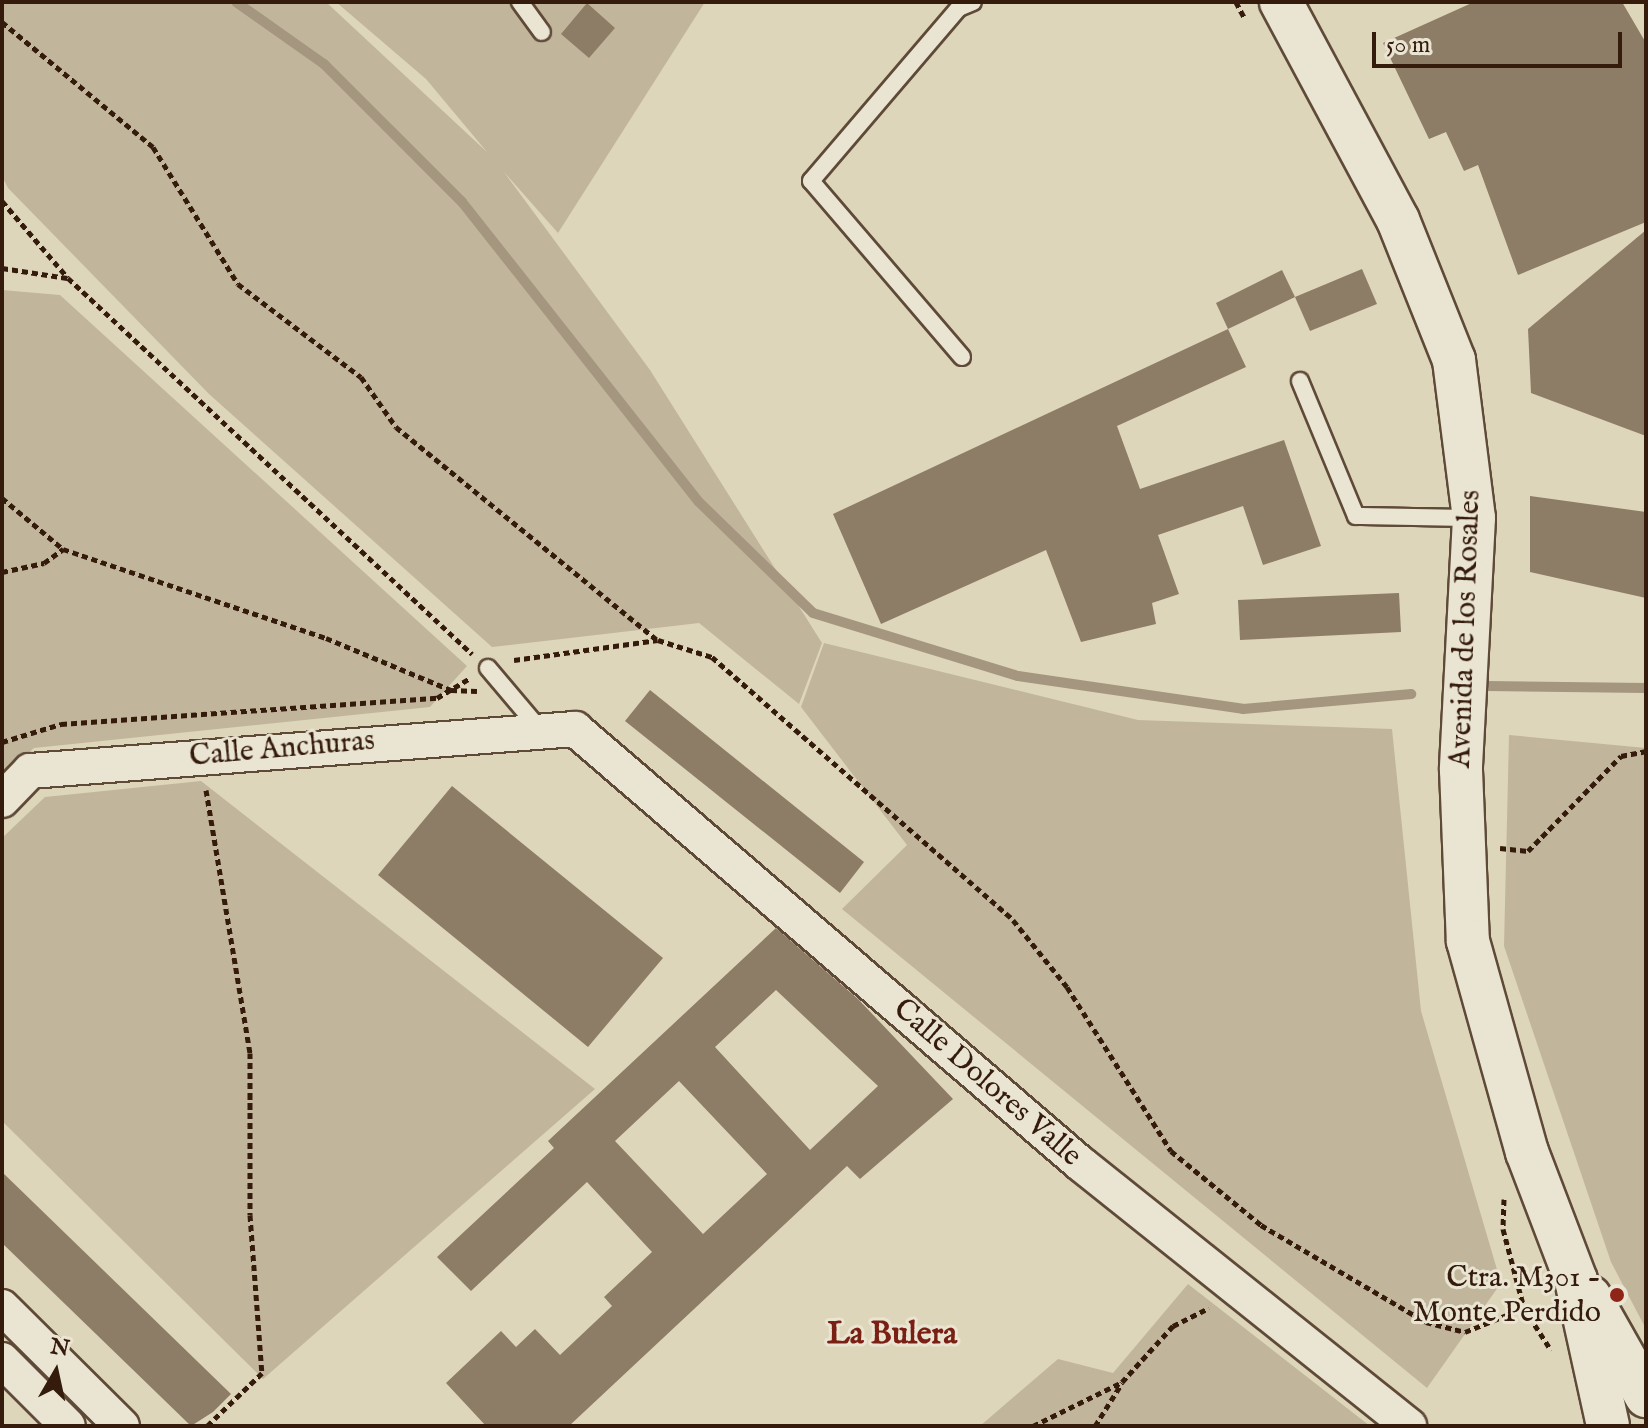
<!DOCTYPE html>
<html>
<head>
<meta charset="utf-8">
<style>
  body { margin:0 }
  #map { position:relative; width:1648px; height:1428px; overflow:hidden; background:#ded6ba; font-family:"IM FELL English",serif }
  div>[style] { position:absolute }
  .green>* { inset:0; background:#c1b69c }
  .stream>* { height:10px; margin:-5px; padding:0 5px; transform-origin:5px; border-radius:5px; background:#a5967f }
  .building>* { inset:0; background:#8d7c66 }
  .path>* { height:5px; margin-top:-2.5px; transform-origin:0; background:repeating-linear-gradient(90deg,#351b0c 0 6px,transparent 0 10px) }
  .roads { filter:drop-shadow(2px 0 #5f4a38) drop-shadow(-2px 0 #5f4a38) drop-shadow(0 2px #5f4a38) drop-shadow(0 -2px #5f4a38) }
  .service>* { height:16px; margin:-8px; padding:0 8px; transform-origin:8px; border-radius:8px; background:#eae4d2 }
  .minor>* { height:34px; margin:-17px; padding:0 17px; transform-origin:17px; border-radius:17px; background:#eae4d2 }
  .tertiary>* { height:42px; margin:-21px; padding:0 21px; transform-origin:21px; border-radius:21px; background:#eae4d2 }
  .dots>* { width:22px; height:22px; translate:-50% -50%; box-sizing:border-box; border:4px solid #eae4d2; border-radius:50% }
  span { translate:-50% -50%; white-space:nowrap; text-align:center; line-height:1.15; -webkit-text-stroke:6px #eae4d2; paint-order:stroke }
  .street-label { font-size:30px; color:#351b0c }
  .poi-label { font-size:30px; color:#351b0c }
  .right { translate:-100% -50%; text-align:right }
  .neighbourhood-label { font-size:32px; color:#7a1f14; font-weight:700 }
  .frame { position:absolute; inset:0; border:4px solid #351b0c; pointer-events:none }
  .north { position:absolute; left:16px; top:1332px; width:80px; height:80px; -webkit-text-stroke:6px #eae4d2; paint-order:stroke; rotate:9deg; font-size:22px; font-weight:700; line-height:32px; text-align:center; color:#351b0c }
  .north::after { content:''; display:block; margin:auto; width:28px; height:36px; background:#351b0c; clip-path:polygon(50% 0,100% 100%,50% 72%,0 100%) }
  .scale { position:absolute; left:1372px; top:32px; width:250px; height:36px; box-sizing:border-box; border:4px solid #351b0c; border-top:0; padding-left:10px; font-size:24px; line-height:28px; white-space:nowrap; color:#351b0c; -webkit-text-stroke:6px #eae4d2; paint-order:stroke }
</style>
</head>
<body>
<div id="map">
  <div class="green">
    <i style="clip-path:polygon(2px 2px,326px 2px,487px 152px,426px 79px,336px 2px,705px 2px,558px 233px,504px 172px,650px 370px,822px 643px,799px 704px,699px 623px,492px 647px,209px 394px,8px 188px,2px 176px)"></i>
    <i style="clip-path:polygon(2px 290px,60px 295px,467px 666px,430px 707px,34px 748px,2px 775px)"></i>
    <i style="clip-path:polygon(824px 643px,1138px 720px,1392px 729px,1421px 1011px,1501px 1283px,1427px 1388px,842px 909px,907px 845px,801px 707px)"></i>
    <i style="clip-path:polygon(1509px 735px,1646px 748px,1646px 1329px,1611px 1262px,1504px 946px)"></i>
    <i style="clip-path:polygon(201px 781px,595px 1089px,263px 1379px,2px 1121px,2px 838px,45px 797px)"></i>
    <i style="clip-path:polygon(1188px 1284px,1370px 1426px,980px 1426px,1058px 1359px,1113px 1373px)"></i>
  </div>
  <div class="stream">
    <i style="left:236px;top:2px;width:108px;rotate:35.2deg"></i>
    <i style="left:324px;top:64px;width:195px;rotate:45deg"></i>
    <i style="left:462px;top:202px;width:382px;rotate:51.7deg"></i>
    <i style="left:699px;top:502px;width:159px;rotate:44.2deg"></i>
    <i style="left:813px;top:613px;width:214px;rotate:17.1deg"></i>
    <i style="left:1018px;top:676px;width:227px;rotate:8.3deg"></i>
    <i style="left:1243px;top:709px;width:169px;rotate:-5.1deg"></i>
    <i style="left:1486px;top:686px;width:160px;rotate:0.7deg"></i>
  </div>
  <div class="building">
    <i style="clip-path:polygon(1474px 2px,1622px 2px,1646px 43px,1646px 222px,1518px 275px,1478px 165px,1464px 171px,1446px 132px,1429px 139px,1383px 43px)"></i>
    <i style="clip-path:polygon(587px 3px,615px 28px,589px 58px,561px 34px)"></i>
    <i style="clip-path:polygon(1646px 230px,1646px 436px,1531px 393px,1528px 329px)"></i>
    <i style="clip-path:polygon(1362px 269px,1377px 304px,1310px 331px,1295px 297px)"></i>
    <i style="clip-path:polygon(1282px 270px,1295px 297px,1228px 329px,1216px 303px)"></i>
    <i style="clip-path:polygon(1228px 329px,1246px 367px,1117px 426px,1140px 489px,1284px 440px,1321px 546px,1263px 565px,1243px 506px,1158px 535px,1179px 594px,1152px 603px,1156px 624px,1081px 642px,1046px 550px,881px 624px,833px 514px)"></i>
    <i style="clip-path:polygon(1530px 496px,1646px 512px,1646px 598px,1530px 572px)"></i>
    <i style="clip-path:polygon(1399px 593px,1401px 632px,1240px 640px,1238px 600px)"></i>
    <i style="clip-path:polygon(650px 690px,864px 862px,840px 893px,625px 721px)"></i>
    <i style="clip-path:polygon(452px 786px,663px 958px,588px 1047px,378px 875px)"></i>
    <i style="clip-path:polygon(evenodd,776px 928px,858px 999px,953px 1099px,860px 1179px,847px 1166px,569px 1426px,486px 1426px,446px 1383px,501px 1331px,516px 1347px,535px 1329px,560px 1355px,612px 1306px,604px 1297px,652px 1252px,587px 1182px,471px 1291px,437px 1257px,554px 1148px,548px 1141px,776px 928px,776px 990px,878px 1086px,810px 1150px,715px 1047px,776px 990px,776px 928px,679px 1081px,767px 1174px,703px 1234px,615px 1141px,679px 1081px)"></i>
    <i style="clip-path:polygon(2px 1172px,231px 1394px,213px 1412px,191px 1426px,2px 1243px)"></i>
  </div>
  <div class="path">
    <i style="left:1236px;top:2px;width:19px;rotate:62deg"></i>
    <i style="left:2px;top:22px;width:196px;rotate:39.6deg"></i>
    <i style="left:153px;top:147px;width:161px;rotate:58.2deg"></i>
    <i style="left:238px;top:284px;width:154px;rotate:37.1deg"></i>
    <i style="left:361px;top:377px;width:61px;rotate:55deg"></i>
    <i style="left:396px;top:427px;width:337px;rotate:39.2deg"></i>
    <i style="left:2px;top:201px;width:101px;rotate:49.4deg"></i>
    <i style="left:68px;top:278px;width:552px;rotate:42.94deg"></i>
    <i style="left:2px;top:268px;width:66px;rotate:8.7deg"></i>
    <i style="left:2px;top:498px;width:80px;rotate:39.9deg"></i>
    <i style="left:63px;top:549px;width:278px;rotate:18.7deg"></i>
    <i style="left:326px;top:638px;width:135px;rotate:22.6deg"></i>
    <i style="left:451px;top:690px;width:26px;rotate:2deg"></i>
    <i style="left:2px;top:572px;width:43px;rotate:-12.1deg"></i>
    <i style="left:44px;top:563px;width:24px;rotate:-36deg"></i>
    <i style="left:514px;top:660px;width:145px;rotate:-7.9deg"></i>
    <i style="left:658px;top:640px;width:57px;rotate:17.5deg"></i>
    <i style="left:712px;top:657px;width:400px;rotate:41.1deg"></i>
    <i style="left:1013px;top:920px;width:86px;rotate:51.1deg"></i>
    <i style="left:1067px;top:987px;width:194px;rotate:57.6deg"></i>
    <i style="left:1171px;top:1151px;width:117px;rotate:39.4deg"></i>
    <i style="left:1261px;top:1225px;width:191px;rotate:30.5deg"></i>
    <i style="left:1426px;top:1322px;width:40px;rotate:14.4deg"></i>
    <i style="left:1465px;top:1332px;width:64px;rotate:-22.1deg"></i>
    <i style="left:2px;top:742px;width:62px;rotate:-17deg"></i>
    <i style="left:61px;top:724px;width:377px;rotate:-4deg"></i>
    <i style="left:437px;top:698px;width:37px;rotate:-31deg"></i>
    <i style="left:206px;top:790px;width:267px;rotate:80.5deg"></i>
    <i style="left:250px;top:1053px;width:162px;rotate:90deg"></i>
    <i style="left:250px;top:1215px;width:158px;rotate:85.7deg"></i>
    <i style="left:262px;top:1373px;width:76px;rotate:136.1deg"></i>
    <i style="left:1500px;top:848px;width:28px;rotate:6deg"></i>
    <i style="left:1528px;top:851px;width:133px;rotate:-45.6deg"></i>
    <i style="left:1621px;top:756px;width:25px;rotate:-11deg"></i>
    <i style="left:1504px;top:1199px;width:30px;rotate:92deg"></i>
    <i style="left:1503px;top:1229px;width:82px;rotate:75.1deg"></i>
    <i style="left:1524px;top:1308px;width:50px;rotate:57.3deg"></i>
    <i style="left:1033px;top:1426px;width:99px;rotate:-26.3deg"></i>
    <i style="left:1122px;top:1382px;width:76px;rotate:-47.7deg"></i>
    <i style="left:1173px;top:1326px;width:40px;rotate:-26.6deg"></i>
    <i style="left:1095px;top:1426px;width:51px;rotate:-57.9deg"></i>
  </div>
  <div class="roads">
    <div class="service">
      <i style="left:520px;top:2px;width:37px;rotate:54deg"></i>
      <i style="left:962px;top:357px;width:232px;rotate:-130.6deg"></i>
      <i style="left:811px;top:181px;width:228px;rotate:-49.5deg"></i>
      <i style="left:959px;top:8px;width:15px;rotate:-23deg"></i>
      <i style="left:1300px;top:381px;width:146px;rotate:67.5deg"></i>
      <i style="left:1356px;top:516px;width:116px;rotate:1deg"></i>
      <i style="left:488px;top:668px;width:76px;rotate:49.8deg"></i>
    </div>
    <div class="minor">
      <i style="left:2px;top:800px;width:40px;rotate:-46deg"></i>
      <i style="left:30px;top:771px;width:547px;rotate:-4.41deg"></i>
      <i style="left:575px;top:729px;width:667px;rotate:40.69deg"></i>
      <i style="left:1081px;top:1164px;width:420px;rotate:38.6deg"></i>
      <i style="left:2px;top:1307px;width:169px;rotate:44.8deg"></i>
      <i style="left:2px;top:1360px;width:93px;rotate:45deg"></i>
    </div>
    <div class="tertiary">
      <i style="left:1281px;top:2px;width:247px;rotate:61.8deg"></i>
      <i style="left:1398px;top:220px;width:151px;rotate:68.2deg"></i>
      <i style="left:1454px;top:360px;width:159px;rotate:82.8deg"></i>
      <i style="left:1474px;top:518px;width:252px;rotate:93deg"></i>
      <i style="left:1461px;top:770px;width:171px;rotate:87.7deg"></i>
      <i style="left:1468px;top:941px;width:219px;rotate:74.4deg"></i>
      <i style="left:1527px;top:1152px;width:137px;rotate:69.1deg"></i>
      <i style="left:1576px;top:1280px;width:149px;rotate:77.6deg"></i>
      <i style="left:1590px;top:1297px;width:114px;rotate:60.5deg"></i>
    </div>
  </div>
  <div class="dots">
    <i style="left:1617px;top:1295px;background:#8f2418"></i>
  </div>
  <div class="street-label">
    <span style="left:1466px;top:629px;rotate:-88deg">Avenida de los Rosales</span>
    <span style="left:282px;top:749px;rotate:-5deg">Calle Anchuras</span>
    <span style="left:987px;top:1083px;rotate:41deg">Calle Dolores Valle</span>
  </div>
  <div class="poi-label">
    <span class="right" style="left:1601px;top:1295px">Ctra. M301 -<br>Monte Perdido</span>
  </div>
  <div class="neighbourhood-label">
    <span style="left:892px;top:1335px">La Bulera</span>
  </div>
  <div class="frame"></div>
  <div class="north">N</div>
  <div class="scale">50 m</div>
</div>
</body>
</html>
